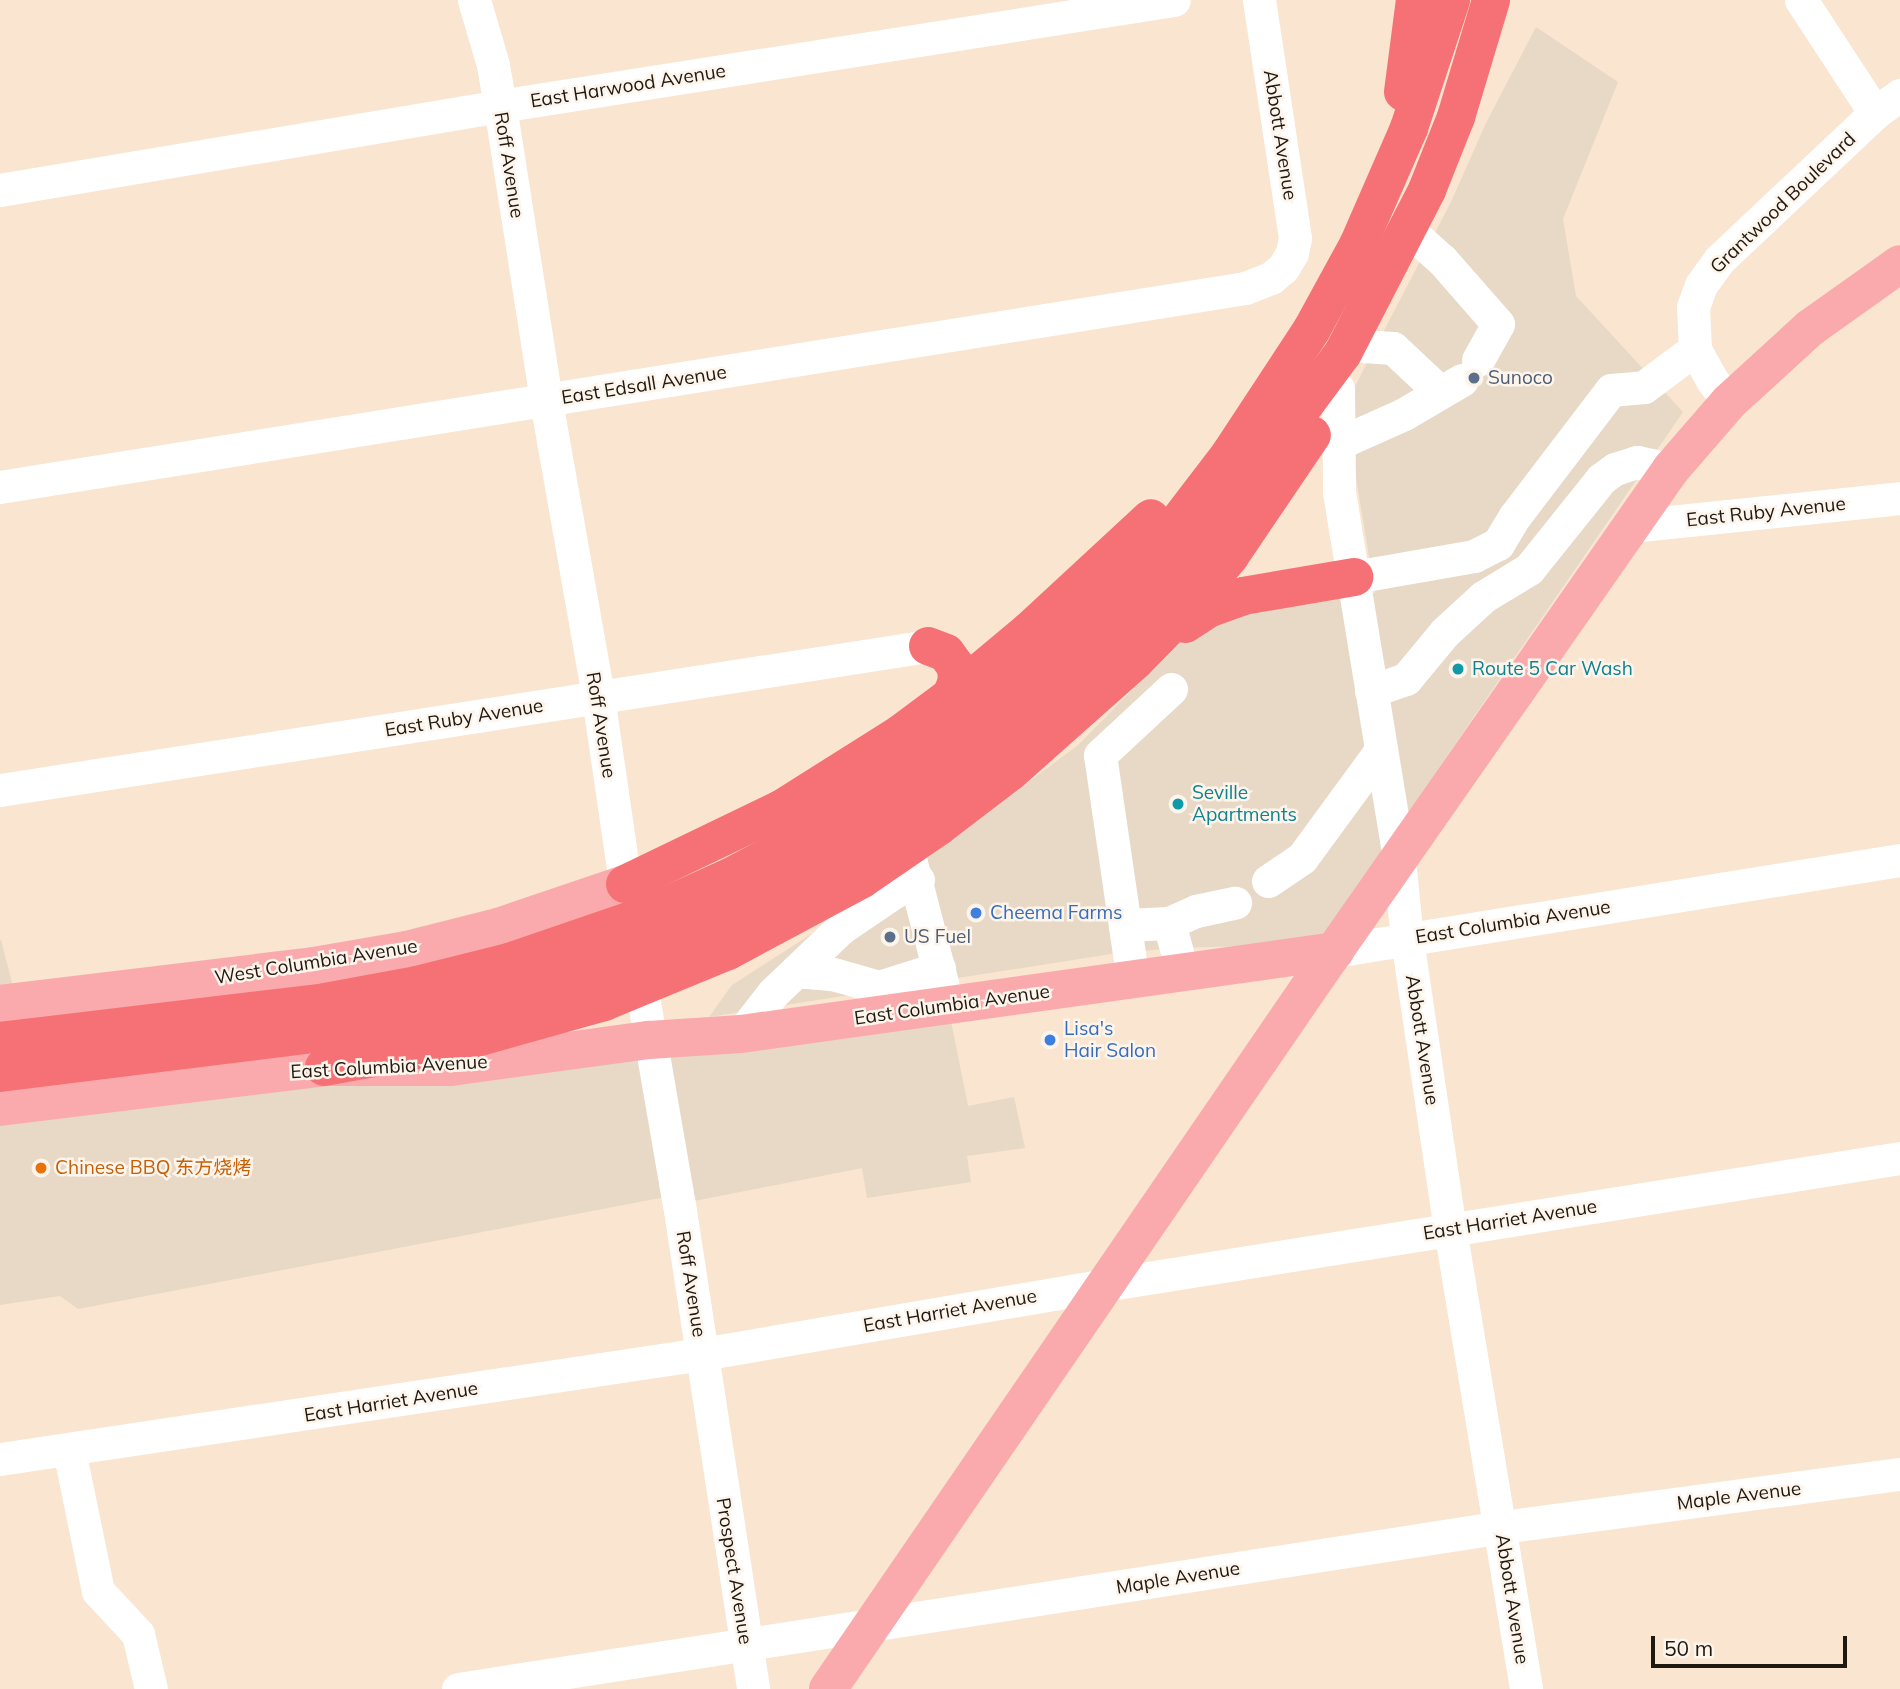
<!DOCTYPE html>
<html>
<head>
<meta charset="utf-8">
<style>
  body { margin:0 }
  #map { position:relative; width:1900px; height:1689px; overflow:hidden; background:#f9e5d0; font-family:Mulish,"Noto Sans SC",sans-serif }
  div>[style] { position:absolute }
  .commercial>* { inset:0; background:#e7d9c6 }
  .minor>* { height:33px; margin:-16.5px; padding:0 16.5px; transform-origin:16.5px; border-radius:16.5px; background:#fff }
  .major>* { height:38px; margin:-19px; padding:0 19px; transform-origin:19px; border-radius:19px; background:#faaaac }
  .highway>* { height:38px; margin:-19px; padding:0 19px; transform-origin:19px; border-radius:19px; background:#f67175 }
  .dots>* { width:19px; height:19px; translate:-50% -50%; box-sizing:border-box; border:4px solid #fdf5ec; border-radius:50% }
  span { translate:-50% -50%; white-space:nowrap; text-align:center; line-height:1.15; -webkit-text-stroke:5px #fdf5ec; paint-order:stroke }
  .street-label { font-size:19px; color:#201911 }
  .service-label { font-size:19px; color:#4e5e75 }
  .left { translate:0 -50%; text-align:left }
  .culture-label { font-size:19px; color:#0d838f }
  .shop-label { font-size:19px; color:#366cbe }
  .food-label { font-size:19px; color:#c56008 }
  .scale { position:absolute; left:1651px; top:1636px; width:196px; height:32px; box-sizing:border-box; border:4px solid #201911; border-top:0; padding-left:9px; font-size:21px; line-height:24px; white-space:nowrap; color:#201911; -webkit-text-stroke:5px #fdf5ec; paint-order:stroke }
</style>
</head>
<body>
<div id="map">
  <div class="commercial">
    <i style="clip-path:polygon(1536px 27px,1618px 82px,1563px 219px,1576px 296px,1683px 412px,1318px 944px,1174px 948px,1111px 954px,709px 1017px,732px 985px,917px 866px,1078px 745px,1195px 626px,1258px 611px,1375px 593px,1356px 478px,1351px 413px,1353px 390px,1451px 202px,1486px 123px)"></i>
    <i style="clip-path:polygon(0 940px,1px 940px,17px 1002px,0 1004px)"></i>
    <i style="clip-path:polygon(948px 1006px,968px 1106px,1014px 1097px,1025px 1148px,967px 1156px,971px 1182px,867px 1198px,862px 1168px,679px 1204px,676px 1195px,78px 1309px,60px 1296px,0 1305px,0 1107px)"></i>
  </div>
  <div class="minor">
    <i style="left:474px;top:0;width:68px;rotate:73.7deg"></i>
    <i style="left:493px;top:65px;width:42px;rotate:80.3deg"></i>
    <i style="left:500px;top:106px;width:299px;rotate:81.1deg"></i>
    <i style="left:546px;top:401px;width:301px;rotate:80deg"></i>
    <i style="left:598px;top:697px;width:214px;rotate:81.7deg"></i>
    <i style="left:1801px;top:0;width:135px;rotate:56.8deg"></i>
    <i style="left:0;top:190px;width:507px;rotate:-9.54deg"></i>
    <i style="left:500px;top:106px;width:682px;rotate:-8.94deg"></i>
    <i style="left:1408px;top:230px;width:45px;rotate:41.4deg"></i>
    <i style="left:1442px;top:260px;width:85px;rotate:48.8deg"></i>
    <i style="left:1498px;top:324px;width:41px;rotate:119.1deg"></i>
    <i style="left:1348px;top:345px;width:45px;rotate:3.8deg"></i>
    <i style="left:1393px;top:348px;width:64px;rotate:43.1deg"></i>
    <i style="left:1338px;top:388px;width:104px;rotate:89.4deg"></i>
    <i style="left:1339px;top:492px;width:372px;rotate:80.7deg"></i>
    <i style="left:1399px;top:859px;width:80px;rotate:84.3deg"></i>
    <i style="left:1407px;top:939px;width:293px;rotate:81.6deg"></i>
    <i style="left:1450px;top:1229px;width:466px;rotate:80.6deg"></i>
    <i style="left:1729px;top:402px;width:28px;rotate:-128deg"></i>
    <i style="left:1712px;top:380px;width:35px;rotate:-119deg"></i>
    <i style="left:1695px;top:349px;width:42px;rotate:-92.7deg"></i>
    <i style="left:1693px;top:307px;width:23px;rotate:-70deg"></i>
    <i style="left:1701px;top:285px;width:31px;rotate:-54deg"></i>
    <i style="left:1719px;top:260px;width:214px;rotate:-43.3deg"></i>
    <i style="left:1875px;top:113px;width:31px;rotate:-36deg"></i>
    <i style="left:1337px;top:444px;width:73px;rotate:-24.1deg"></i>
    <i style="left:1404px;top:414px;width:67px;rotate:-30.4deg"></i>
    <i style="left:0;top:487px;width:1261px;rotate:-9.08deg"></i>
    <i style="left:1245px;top:288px;width:28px;rotate:-21deg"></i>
    <i style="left:1271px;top:278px;width:16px;rotate:-40deg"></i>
    <i style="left:1283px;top:268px;width:17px;rotate:-59deg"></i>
    <i style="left:1292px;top:253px;width:15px;rotate:-79deg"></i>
    <i style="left:1295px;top:238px;width:241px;rotate:-98.6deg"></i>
    <i style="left:1631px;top:526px;width:270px;rotate:-5.9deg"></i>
    <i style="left:1354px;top:577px;width:122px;rotate:-9.9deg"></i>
    <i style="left:1474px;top:556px;width:27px;rotate:-27deg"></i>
    <i style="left:1498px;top:544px;width:33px;rotate:-59deg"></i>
    <i style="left:1515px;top:516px;width:158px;rotate:-52.7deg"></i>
    <i style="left:1611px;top:390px;width:33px;rotate:-5deg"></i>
    <i style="left:1644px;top:387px;width:64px;rotate:-36.7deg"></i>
    <i style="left:1371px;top:691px;width:37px;rotate:-19deg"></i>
    <i style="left:1406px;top:679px;width:61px;rotate:-50.3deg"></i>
    <i style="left:1445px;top:632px;width:52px;rotate:-42.6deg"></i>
    <i style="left:1483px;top:597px;width:54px;rotate:-31.3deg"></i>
    <i style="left:1529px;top:569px;width:115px;rotate:-51.3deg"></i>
    <i style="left:1601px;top:479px;width:17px;rotate:-36deg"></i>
    <i style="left:1615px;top:469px;width:23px;rotate:-18deg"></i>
    <i style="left:1637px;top:462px;width:35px;rotate:12deg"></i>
    <i style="left:0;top:790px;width:939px;rotate:-8.82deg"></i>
    <i style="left:910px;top:859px;width:152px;rotate:75.5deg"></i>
    <i style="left:1268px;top:881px;width:41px;rotate:-34.1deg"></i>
    <i style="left:1302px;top:858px;width:134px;rotate:-53.8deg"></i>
    <i style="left:1169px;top:923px;width:53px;rotate:74.6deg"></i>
    <i style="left:1125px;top:925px;width:44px;rotate:-2.6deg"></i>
    <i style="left:1169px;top:923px;width:30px;rotate:-24deg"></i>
    <i style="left:1196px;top:911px;width:40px;rotate:-12deg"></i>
    <i style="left:1335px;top:951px;width:572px;rotate:-9.15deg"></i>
    <i style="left:637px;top:962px;width:246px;rotate:80.2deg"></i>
    <i style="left:679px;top:1204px;width:491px;rotate:81.3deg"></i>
    <i style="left:796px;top:971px;width:37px;rotate:5deg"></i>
    <i style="left:833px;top:974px;width:48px;rotate:15.8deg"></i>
    <i style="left:879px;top:987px;width:63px;rotate:-17.6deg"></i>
    <i style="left:1133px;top:981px;width:228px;rotate:-98.3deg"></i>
    <i style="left:1100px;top:755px;width:97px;rotate:-42.9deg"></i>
    <i style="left:741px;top:1034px;width:52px;rotate:-52deg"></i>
    <i style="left:773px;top:993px;width:94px;rotate:-43.7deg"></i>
    <i style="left:841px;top:928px;width:64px;rotate:-34.2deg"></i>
    <i style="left:894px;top:892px;width:27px;rotate:-27deg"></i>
    <i style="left:69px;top:1450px;width:144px;rotate:78.4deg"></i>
    <i style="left:98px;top:1591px;width:59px;rotate:47.1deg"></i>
    <i style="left:138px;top:1634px;width:57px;rotate:76.7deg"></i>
    <i style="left:0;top:1459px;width:710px;rotate:-8.51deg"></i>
    <i style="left:702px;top:1354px;width:408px;rotate:-9.7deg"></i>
    <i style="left:1104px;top:1285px;width:806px;rotate:-9.07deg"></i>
    <i style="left:458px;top:1689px;width:1056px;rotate:-8.82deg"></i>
    <i style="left:1502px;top:1527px;width:402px;rotate:-7.6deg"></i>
  </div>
  <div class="major">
    <i style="left:0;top:1004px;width:316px;rotate:-6.9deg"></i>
    <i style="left:314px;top:966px;width:94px;rotate:-9.8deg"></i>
    <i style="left:407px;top:950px;width:94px;rotate:-14.2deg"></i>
    <i style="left:498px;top:927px;width:134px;rotate:-18.7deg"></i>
    <i style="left:0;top:1107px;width:326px;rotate:-7deg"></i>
    <i style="left:324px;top:1067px;width:127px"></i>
    <i style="left:451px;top:1067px;width:200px;rotate:-7.8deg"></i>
    <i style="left:649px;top:1040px;width:92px;rotate:-3.7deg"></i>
    <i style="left:741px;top:1034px;width:600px;rotate:-7.95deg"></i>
    <i style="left:828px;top:1689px;width:868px;rotate:-55.56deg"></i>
    <i style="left:1319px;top:973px;width:615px;rotate:-55.07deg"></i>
    <i style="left:1671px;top:469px;width:89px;rotate:-49.1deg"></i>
    <i style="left:1729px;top:402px;width:110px;rotate:-42.4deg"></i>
    <i style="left:1810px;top:328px;width:110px;rotate:-35.4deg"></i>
  </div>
  <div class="highway">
    <i style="left:1403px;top:92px;width:93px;rotate:-82.6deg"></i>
    <i style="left:1185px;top:624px;width:27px;rotate:-33deg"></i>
    <i style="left:1208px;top:609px;width:37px;rotate:-20deg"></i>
    <i style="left:1243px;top:596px;width:113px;rotate:-9.7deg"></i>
    <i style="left:928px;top:646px;width:19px;rotate:21deg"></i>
    <i style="left:946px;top:653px;width:17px;rotate:54deg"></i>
    <i style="left:956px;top:667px;width:14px;rotate:86deg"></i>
    <i style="left:957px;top:681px;width:16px;rotate:112deg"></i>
    <i style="left:625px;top:884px;width:173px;rotate:-25.7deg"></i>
    <i style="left:781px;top:809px;width:141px;rotate:-32.2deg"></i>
    <i style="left:900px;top:734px;width:64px;rotate:-36.7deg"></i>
    <i style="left:951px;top:696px;width:102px;rotate:-39.8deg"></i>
    <i style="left:1029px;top:631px;width:166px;rotate:-42.8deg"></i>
    <i style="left:0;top:1041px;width:327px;rotate:-6.8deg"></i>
    <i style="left:325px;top:1002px;width:94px;rotate:-10.5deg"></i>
    <i style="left:417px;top:985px;width:95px;rotate:-14deg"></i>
    <i style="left:509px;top:962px;width:142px;rotate:-18.9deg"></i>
    <i style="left:643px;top:916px;width:95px;rotate:-24.1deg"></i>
    <i style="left:730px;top:877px;width:94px;rotate:-27.9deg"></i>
    <i style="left:813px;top:833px;width:141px;rotate:-33.1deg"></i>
    <i style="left:931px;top:756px;width:97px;rotate:-38.3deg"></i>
    <i style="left:1007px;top:696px;width:93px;rotate:-41.9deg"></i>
    <i style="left:1076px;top:634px;width:147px;rotate:-47.5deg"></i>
    <i style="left:1175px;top:526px;width:91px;rotate:-52.6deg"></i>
    <i style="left:1230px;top:454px;width:149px;rotate:-56.7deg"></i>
    <i style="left:1312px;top:329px;width:96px;rotate:-61.3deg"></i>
    <i style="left:1358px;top:245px;width:128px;rotate:-66.4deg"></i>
    <i style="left:1409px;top:128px;width:135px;rotate:-71.8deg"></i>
    <i style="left:324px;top:1067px;width:140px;rotate:-10.3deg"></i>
    <i style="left:462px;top:1042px;width:148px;rotate:-15.7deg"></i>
    <i style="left:604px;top:1002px;width:134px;rotate:-22.4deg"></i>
    <i style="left:728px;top:951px;width:152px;rotate:-28.2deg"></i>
    <i style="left:862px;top:879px;width:92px;rotate:-34.4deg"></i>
    <i style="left:938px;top:827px;width:91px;rotate:-37.4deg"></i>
    <i style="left:1010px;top:772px;width:167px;rotate:-41.6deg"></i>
    <i style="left:1135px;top:661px;width:76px;rotate:-45.5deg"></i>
    <i style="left:1188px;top:607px;width:66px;rotate:-50.5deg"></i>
    <i style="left:1230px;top:556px;width:146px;rotate:-55.9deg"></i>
    <i style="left:0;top:1073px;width:365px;rotate:-7.1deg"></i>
    <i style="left:362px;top:1028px;width:96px;rotate:-11.4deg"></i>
    <i style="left:456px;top:1009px;width:94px;rotate:-15.4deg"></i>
    <i style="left:547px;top:984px;width:92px;rotate:-19deg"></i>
    <i style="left:634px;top:954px;width:146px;rotate:-24.3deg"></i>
    <i style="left:767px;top:894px;width:94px;rotate:-29.3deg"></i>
    <i style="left:849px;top:848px;width:143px;rotate:-33.6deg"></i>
    <i style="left:968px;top:769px;width:145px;rotate:-40deg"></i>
    <i style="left:1079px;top:676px;width:95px;rotate:-45deg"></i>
    <i style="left:1146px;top:609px;width:98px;rotate:-50deg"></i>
    <i style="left:1209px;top:534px;width:225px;rotate:-53.5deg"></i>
    <i style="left:1343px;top:353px;width:183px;rotate:-62.7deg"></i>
    <i style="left:1427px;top:190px;width:79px;rotate:-68.3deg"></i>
    <i style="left:1456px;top:117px;width:122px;rotate:-73.3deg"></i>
  </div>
  <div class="dots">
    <i style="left:1474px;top:378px;background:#5c6f8a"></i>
    <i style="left:1458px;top:669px;background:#0f9aa8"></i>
    <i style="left:1178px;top:804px;background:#0f9aa8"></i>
    <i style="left:976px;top:913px;background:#3f7fe0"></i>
    <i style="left:890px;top:937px;background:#5c6f8a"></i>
    <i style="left:1050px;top:1040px;background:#3f7fe0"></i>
    <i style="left:41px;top:1168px;background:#e8710a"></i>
  </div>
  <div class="street-label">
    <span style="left:628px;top:86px;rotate:-9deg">East Harwood Avenue</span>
    <span style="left:1280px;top:135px;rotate:81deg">Abbott Avenue</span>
    <span style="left:509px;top:165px;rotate:81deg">Roff Avenue</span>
    <span style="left:1783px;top:203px;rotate:-44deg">Grantwood Boulevard</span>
    <span style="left:644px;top:385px;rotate:-9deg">East Edsall Avenue</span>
    <span style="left:1766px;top:512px;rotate:-6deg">East Ruby Avenue</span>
    <span style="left:464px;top:718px;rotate:-9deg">East Ruby Avenue</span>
    <span style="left:601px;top:725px;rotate:81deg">Roff Avenue</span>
    <span style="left:1513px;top:922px;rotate:-9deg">East Columbia Avenue</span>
    <span style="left:316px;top:962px;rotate:-9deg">West Columbia Avenue</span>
    <span style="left:952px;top:1005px;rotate:-8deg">East Columbia Avenue</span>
    <span style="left:1422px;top:1040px;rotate:81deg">Abbott Avenue</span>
    <span style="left:389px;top:1067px;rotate:-3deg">East Columbia Avenue</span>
    <span style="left:1510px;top:1220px;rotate:-9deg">East Harriet Avenue</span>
    <span style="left:691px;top:1284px;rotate:81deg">Roff Avenue</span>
    <span style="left:950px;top:1311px;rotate:-10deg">East Harriet Avenue</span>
    <span style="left:391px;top:1402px;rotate:-9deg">East Harriet Avenue</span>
    <span style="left:1739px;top:1496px;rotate:-7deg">Maple Avenue</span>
    <span style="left:734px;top:1571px;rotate:81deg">Prospect Avenue</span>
    <span style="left:1178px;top:1578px;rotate:-9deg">Maple Avenue</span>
    <span style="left:1512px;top:1599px;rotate:81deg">Abbott Avenue</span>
  </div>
  <div class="service-label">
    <span class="left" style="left:1488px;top:378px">Sunoco</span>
    <span class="left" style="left:904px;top:937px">US Fuel</span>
  </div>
  <div class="culture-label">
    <span class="left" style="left:1472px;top:669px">Route 5 Car Wash</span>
    <span class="left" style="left:1192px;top:804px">Seville<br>Apartments</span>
  </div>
  <div class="shop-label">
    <span class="left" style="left:990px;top:913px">Cheema Farms</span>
    <span class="left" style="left:1064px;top:1040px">Lisa's<br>Hair Salon</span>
  </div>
  <div class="food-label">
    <span class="left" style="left:55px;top:1168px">Chinese BBQ 东方烧烤</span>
  </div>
  <div class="scale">50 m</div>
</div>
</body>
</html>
